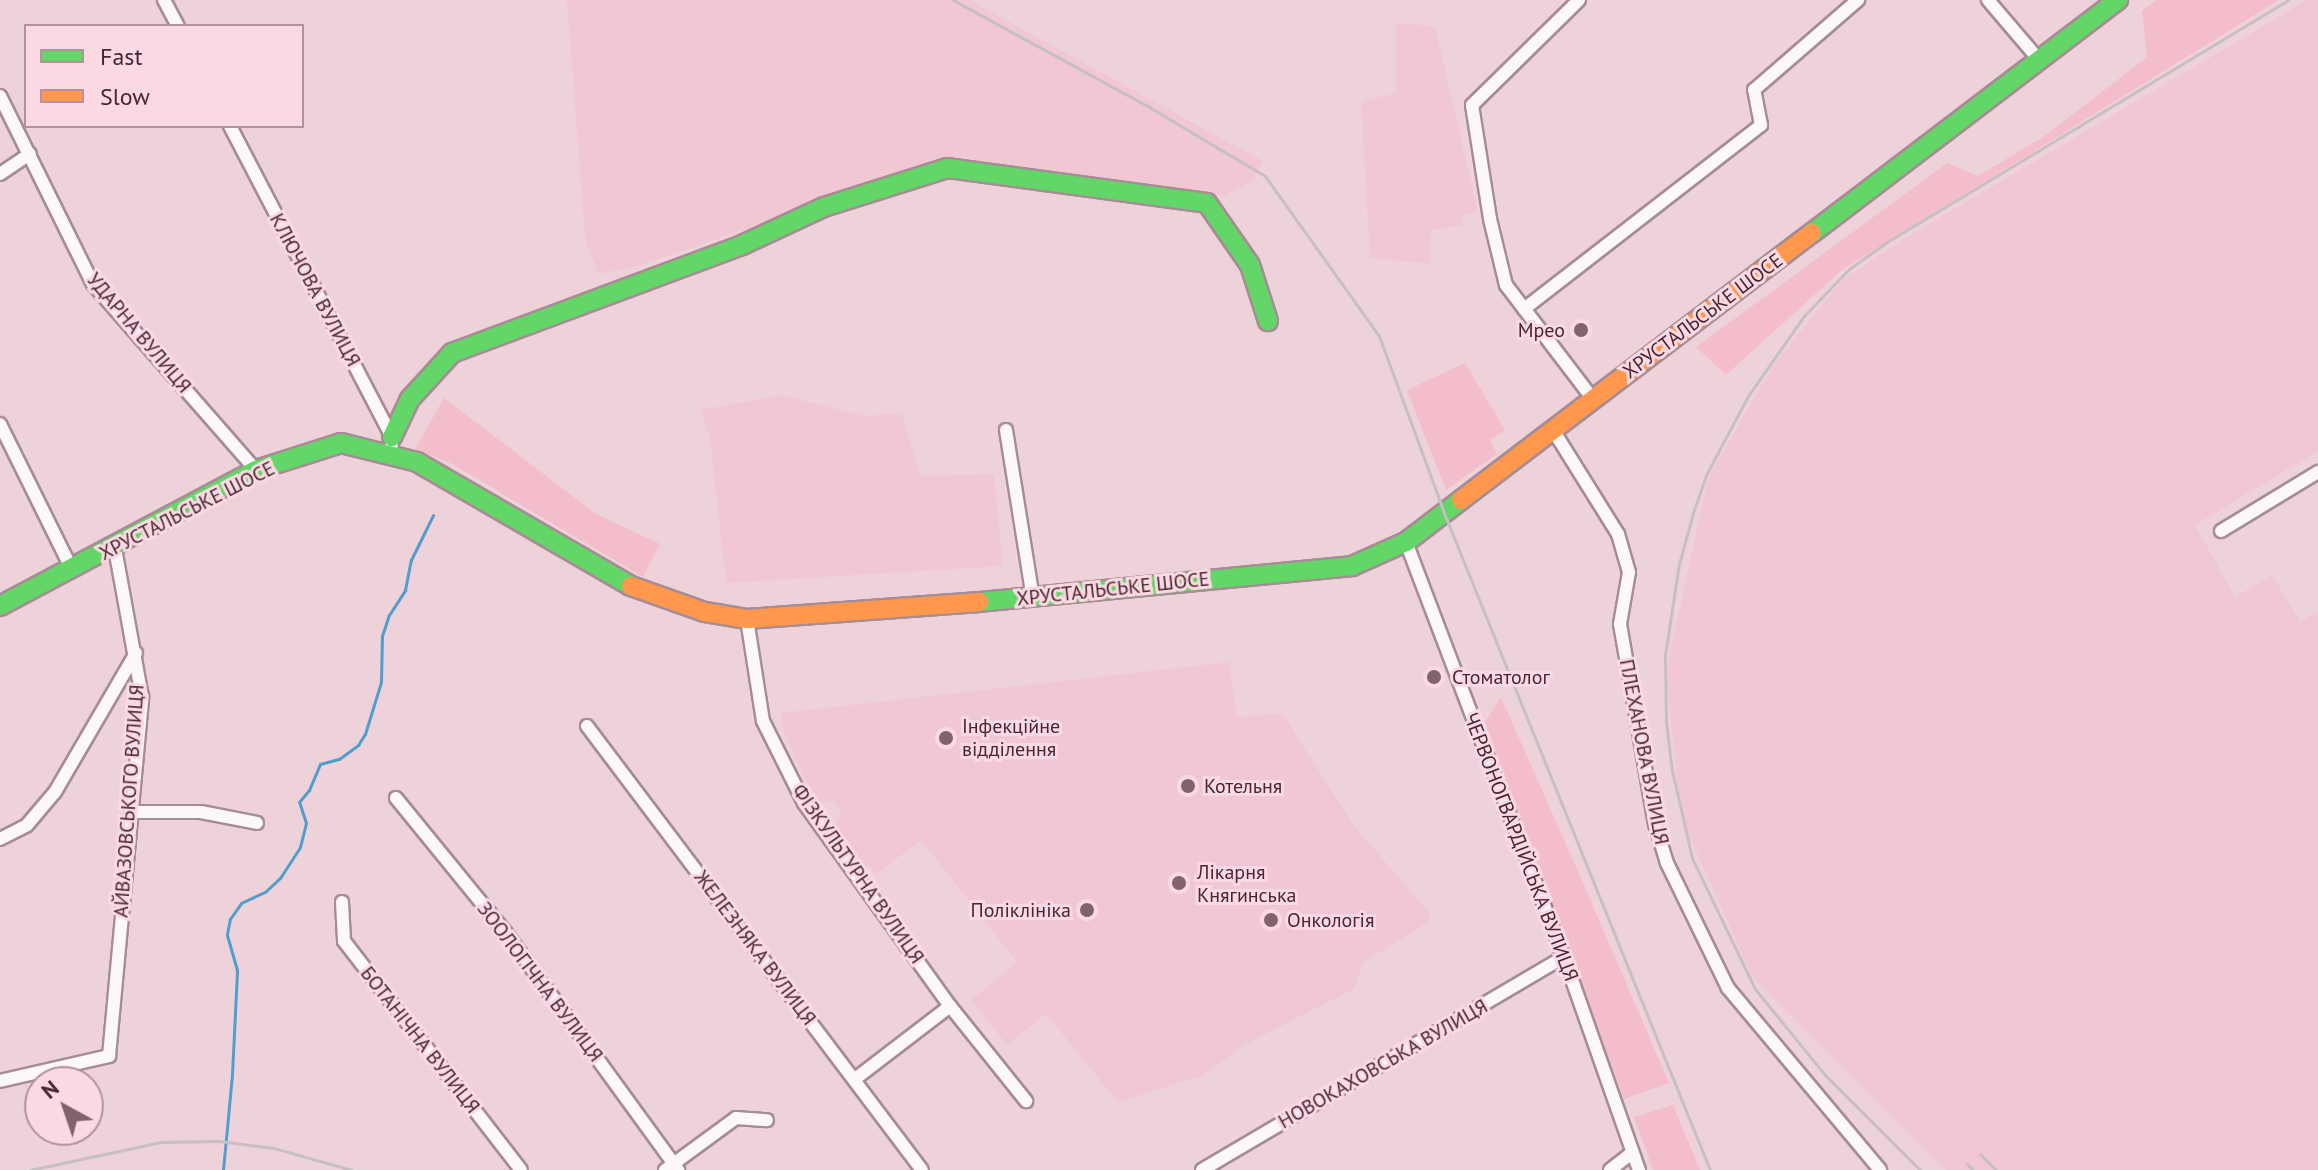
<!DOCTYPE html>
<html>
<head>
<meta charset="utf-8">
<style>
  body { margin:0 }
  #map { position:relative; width:2318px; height:1170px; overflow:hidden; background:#eed2da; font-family:"PT Sans",sans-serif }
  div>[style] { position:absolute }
  .built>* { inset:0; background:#f1c7d3 }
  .green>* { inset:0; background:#f4bdcc }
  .stream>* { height:3px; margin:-1.5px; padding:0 1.5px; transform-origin:1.5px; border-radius:1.5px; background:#519dcb }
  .roads { filter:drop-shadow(2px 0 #a68c94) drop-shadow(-2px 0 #a68c94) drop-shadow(0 2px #a68c94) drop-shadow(0 -2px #a68c94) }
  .street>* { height:12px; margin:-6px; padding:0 6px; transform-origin:6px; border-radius:6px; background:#fcf8f9 }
  .fast>* { height:18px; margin:-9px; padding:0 9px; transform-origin:9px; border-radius:9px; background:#63d668 }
  .slow>* { height:18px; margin:-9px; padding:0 9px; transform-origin:9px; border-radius:9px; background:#ff974d }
  .rail>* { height:3px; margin:-1.5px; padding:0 1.5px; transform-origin:1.5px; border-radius:1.5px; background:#c7bfc1 }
  .dots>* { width:22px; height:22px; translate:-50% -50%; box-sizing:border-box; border:4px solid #fbd9e2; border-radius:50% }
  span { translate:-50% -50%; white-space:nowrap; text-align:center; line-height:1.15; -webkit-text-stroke:6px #fbd9e2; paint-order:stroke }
  .street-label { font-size:20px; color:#472731 }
  .poi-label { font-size:20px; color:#472731 }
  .right { translate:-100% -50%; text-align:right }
  .left { translate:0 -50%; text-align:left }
  .legend { position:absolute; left:24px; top:24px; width:280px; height:104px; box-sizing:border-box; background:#fbd9e2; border:2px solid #b3929b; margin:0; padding:10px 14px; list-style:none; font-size:24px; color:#472731 }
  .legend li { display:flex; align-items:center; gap:16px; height:40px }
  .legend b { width:40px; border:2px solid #b3929b }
  .north { position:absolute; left:24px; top:1066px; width:80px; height:80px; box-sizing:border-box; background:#fbd9e2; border:2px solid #b3929b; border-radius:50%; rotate:320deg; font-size:22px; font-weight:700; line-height:32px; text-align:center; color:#472731 }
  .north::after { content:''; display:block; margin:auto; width:28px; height:36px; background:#81636c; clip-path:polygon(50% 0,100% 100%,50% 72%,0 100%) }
</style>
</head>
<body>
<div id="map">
  <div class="built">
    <i style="clip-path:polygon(567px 0,969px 0,1263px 161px,1252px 181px,1226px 195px,1197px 194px,957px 157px,638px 266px,598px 274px,585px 238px)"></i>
    <i style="clip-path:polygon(2307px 0,2318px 0,2318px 451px,2195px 525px,2235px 597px,2272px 575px,2300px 621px,2318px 612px,2318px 1170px,1946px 1170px,1753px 978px,1688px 833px,1679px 800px,1666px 672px,1708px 478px,1772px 367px,1842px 280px,1912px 234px)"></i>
    <i style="clip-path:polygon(1396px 23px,1435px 26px,1478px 212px,1462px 215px,1463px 225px,1431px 230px,1430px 264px,1370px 258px,1361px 102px,1396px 93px)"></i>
    <i style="clip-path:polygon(781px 395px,864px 416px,902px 413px,920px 476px,994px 474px,1003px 566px,726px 583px,710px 439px,700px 410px)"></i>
    <i style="clip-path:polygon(1229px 662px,1237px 717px,1282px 713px,1355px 827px,1428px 911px,1430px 921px,1364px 962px,1354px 989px,1244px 1045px,1204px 1075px,1118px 1102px,1046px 1014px,1007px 1045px,971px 1000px,1017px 962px,921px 840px,875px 875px,869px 866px,863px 869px,832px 827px,841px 813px,834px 801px,815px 802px,784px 732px,780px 713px)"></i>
  </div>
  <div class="green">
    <i style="clip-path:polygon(2156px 0,2279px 0,1843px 269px,1726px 375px,1696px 347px,1947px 163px,1978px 176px,2046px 135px,2147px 57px,2142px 11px)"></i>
    <i style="clip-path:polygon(1465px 363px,1505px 430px,1490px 440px,1497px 454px,1446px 490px,1407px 390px)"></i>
    <i style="clip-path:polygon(444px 398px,596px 514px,660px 544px,643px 577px,452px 464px,415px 449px)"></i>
    <i style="clip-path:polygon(1501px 697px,1587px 892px,1669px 1083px,1624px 1099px,1485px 722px)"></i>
    <i style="clip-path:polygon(1673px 1105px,1700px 1170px,1653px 1170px,1634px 1117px)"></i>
  </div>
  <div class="stream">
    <i style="left:223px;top:1170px;width:96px;rotate:-84.6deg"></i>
    <i style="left:232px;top:1074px;width:104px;rotate:-87.2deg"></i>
    <i style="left:237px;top:970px;width:37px;rotate:-106deg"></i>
    <i style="left:227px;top:934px;width:15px;rotate:-79deg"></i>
    <i style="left:230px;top:919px;width:19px;rotate:-55deg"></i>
    <i style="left:241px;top:903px;width:26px;rotate:-25deg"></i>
    <i style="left:265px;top:892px;width:21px;rotate:-43deg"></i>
    <i style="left:280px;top:878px;width:37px;rotate:-57deg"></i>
    <i style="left:300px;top:847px;width:25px;rotate:-76deg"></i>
    <i style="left:306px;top:823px;width:22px;rotate:-108deg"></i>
    <i style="left:299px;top:802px;width:16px;rotate:-50deg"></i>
    <i style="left:309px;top:790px;width:28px;rotate:-67deg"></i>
    <i style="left:320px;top:764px;width:20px;rotate:-15deg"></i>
    <i style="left:339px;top:759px;width:24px;rotate:-36deg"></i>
    <i style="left:358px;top:745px;width:13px;rotate:-58deg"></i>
    <i style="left:365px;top:734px;width:54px;rotate:-72.9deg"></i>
    <i style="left:381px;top:682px;width:46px;rotate:-88.8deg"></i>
    <i style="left:382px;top:636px;width:22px;rotate:-72deg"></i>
    <i style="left:389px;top:615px;width:30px;rotate:-57deg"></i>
    <i style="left:405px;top:590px;width:31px;rotate:-79deg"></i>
    <i style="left:411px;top:560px;width:50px;rotate:-63.9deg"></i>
  </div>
  <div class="roads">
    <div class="street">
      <i style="left:164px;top:0;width:30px;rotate:62deg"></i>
      <i style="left:1579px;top:0;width:150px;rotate:135.5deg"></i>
      <i style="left:1472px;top:105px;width:115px;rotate:81deg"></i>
      <i style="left:1490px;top:219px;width:68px;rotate:76.4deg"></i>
      <i style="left:1506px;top:285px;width:143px;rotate:52.7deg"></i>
      <i style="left:1988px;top:0;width:79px;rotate:49.6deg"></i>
      <i style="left:0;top:96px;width:210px;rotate:63.7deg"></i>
      <i style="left:93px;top:284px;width:247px;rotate:48.8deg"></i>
      <i style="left:230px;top:126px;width:351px;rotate:62.5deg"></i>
      <i style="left:392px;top:437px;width:18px;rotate:93deg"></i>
      <i style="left:0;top:174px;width:36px;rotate:-34deg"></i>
      <i style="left:1524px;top:309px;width:300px;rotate:-37.8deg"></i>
      <i style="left:1761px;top:125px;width:36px;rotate:-101deg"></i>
      <i style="left:1754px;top:90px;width:138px;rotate:-40.9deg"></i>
      <i style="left:0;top:424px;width:163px;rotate:63.7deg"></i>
      <i style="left:1006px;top:430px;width:170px;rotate:80.9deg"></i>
      <i style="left:1553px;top:430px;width:123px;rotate:58deg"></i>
      <i style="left:1618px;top:534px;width:40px;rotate:74deg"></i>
      <i style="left:1629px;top:572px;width:53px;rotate:99.8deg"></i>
      <i style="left:1620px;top:624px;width:203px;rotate:80.1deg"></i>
      <i style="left:1655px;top:824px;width:41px;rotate:72.9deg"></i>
      <i style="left:1667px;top:863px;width:139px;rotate:64deg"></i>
      <i style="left:1728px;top:988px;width:237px;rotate:50.1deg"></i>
      <i style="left:2221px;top:531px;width:114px;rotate:-31.3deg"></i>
      <i style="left:1406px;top:542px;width:444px;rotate:69.2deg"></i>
      <i style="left:1564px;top:957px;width:226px;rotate:70.6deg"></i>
      <i style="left:747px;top:619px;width:103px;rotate:81.1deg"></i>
      <i style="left:763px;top:721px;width:92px;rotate:63.4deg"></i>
      <i style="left:804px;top:803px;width:250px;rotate:54.3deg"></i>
      <i style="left:950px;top:1006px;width:122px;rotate:51.3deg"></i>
      <i style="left:587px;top:726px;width:556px;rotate:52.97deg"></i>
      <i style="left:396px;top:798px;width:174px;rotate:50.8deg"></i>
      <i style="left:506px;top:933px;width:293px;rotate:54deg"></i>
      <i style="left:131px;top:812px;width:70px"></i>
      <i style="left:201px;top:812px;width:57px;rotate:11.1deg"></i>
      <i style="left:0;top:839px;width:30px;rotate:-27deg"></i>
      <i style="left:27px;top:825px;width:43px;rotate:-49.7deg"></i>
      <i style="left:55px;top:792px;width:161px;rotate:-59.8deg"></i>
      <i style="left:342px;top:902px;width:39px;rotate:87deg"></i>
      <i style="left:344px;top:941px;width:289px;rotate:52.3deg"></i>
      <i style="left:855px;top:1079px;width:120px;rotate:-37.5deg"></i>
      <i style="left:0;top:1081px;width:112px;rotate:-12.9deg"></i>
      <i style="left:109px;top:1056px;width:361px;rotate:-84.7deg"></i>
      <i style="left:142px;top:697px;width:151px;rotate:-100.3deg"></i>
      <i style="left:665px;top:1170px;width:88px;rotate:-36.2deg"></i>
      <i style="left:736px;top:1118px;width:31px;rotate:4deg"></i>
      <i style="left:1202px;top:1170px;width:420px;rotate:-30.5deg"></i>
      <i style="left:1610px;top:1170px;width:28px;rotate:-38deg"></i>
    </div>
    <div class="fast">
      <i style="left:1812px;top:233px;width:385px;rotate:-37.3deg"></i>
      <i style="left:392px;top:437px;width:42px;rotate:-64.7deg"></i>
      <i style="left:410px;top:399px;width:62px;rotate:-47.6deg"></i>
      <i style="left:452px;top:353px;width:309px;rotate:-20.4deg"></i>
      <i style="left:742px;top:245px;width:90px;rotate:-24.9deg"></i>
      <i style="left:824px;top:207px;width:130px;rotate:-17.5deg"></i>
      <i style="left:948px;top:168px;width:261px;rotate:7.7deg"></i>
      <i style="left:1207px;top:203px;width:75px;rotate:55.3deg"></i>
      <i style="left:1250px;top:265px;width:59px;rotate:72.2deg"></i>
      <i style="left:979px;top:602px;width:375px;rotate:-5.5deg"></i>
      <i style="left:1352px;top:566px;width:59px;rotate:-24deg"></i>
      <i style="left:1406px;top:542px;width:69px;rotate:-37.4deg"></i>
      <i style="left:0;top:606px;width:290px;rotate:-28deg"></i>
      <i style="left:256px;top:470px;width:89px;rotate:-17.6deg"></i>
      <i style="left:341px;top:443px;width:78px;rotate:14deg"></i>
      <i style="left:417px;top:462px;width:247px;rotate:30.1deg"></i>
    </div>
    <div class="slow">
      <i style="left:1461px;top:500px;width:441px;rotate:-37.3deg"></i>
      <i style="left:631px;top:586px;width:78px;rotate:19.4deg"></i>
      <i style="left:705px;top:612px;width:43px;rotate:9.5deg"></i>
      <i style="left:747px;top:619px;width:233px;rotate:-4.2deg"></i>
    </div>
  </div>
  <div class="rail">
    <i style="left:953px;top:0;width:223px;rotate:28.6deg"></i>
    <i style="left:1149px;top:107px;width:135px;rotate:30.7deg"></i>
    <i style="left:1265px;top:176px;width:196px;rotate:54.5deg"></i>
    <i style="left:1379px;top:336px;width:189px;rotate:69.8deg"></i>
    <i style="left:1444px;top:513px;width:709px;rotate:67.96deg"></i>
    <i style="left:1980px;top:1154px;width:23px;rotate:45deg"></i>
    <i style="left:1967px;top:1164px;width:8px;rotate:45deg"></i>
    <i style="left:30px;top:1170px;width:134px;rotate:-12.1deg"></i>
    <i style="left:161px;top:1142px;width:58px;rotate:-1deg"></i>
    <i style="left:219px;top:1141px;width:55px;rotate:7.3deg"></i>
    <i style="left:274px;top:1148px;width:81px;rotate:15.8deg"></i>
    <i style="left:1920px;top:1170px;width:134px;rotate:-135deg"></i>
    <i style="left:1825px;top:1075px;width:111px;rotate:-129.1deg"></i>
    <i style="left:1755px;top:989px;width:145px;rotate:-115.7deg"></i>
    <i style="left:1692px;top:858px;width:89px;rotate:-102.9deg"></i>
    <i style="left:1672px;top:771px;width:49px;rotate:-97deg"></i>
    <i style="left:1666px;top:722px;width:67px;rotate:-90.9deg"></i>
    <i style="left:1665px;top:655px;width:92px;rotate:-81.3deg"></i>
    <i style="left:1679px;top:564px;width:53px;rotate:-74.6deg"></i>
    <i style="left:1693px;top:513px;width:40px;rotate:-71.1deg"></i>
    <i style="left:1706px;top:475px;width:89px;rotate:-62deg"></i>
    <i style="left:1748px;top:396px;width:98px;rotate:-55deg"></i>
    <i style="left:1804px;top:316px;width:65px;rotate:-46.2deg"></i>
    <i style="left:1849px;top:269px;width:47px;rotate:-35.4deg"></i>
    <i style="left:1887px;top:242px;width:468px;rotate:-31.1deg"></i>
  </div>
  <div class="dots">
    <i style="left:1581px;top:330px;background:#81636c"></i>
    <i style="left:1434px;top:677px;background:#81636c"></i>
    <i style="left:946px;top:738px;background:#81636c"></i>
    <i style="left:1188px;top:786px;background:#81636c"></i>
    <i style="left:1179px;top:883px;background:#81636c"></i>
    <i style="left:1087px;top:910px;background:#81636c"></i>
    <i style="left:1271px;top:920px;background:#81636c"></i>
  </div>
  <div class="street-label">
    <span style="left:315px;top:290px;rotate:62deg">КЛЮЧОВА ВУЛИЦЯ</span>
    <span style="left:1703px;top:316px;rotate:-37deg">ХРУСТАЛЬСЬКЕ ШОСЕ</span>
    <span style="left:139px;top:333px;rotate:50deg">УДАРНА ВУЛИЦЯ</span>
    <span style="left:187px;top:511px;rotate:-27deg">ХРУСТАЛЬСЬКЕ ШОСЕ</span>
    <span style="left:1113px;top:589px;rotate:-6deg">ХРУСТАЛЬСЬКЕ ШОСЕ</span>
    <span style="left:1644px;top:752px;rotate:79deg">ПЛЕХАНОВА ВУЛИЦЯ</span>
    <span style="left:129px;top:801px;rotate:-86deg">АЙВАЗОВСЬКОГО ВУЛИЦЯ</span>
    <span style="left:1521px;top:847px;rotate:69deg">ЧЕРВОНОГВАРДІЙСЬКА ВУЛИЦЯ</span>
    <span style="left:858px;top:874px;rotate:55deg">ФІЗКУЛЬТУРНА ВУЛИЦЯ</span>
    <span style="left:755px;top:948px;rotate:53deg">ЖЕЛЕЗНЯКА ВУЛИЦЯ</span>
    <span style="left:540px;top:982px;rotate:53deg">ЗООЛОГІЧНА ВУЛИЦЯ</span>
    <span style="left:420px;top:1040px;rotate:52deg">БОТАНІЧНА ВУЛИЦЯ</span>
    <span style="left:1383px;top:1064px;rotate:-30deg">НОВОКАХОВСЬКА ВУЛИЦЯ</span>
  </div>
  <div class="poi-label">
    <span class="right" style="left:1565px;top:330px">Мрео</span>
    <span class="left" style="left:1452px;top:677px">Стоматолог</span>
    <span class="left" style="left:962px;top:738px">Інфекційне<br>відділення</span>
    <span class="left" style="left:1204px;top:786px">Котельня</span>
    <span class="left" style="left:1197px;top:884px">Лікарня<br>Княгинська</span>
    <span class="right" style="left:1071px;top:910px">Поліклініка</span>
    <span class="left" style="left:1287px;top:920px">Онкологія</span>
  </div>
  <ul class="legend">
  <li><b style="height:10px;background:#63d668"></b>Fast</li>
  <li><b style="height:10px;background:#ff974d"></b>Slow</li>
  </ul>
  <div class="north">N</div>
</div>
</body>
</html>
